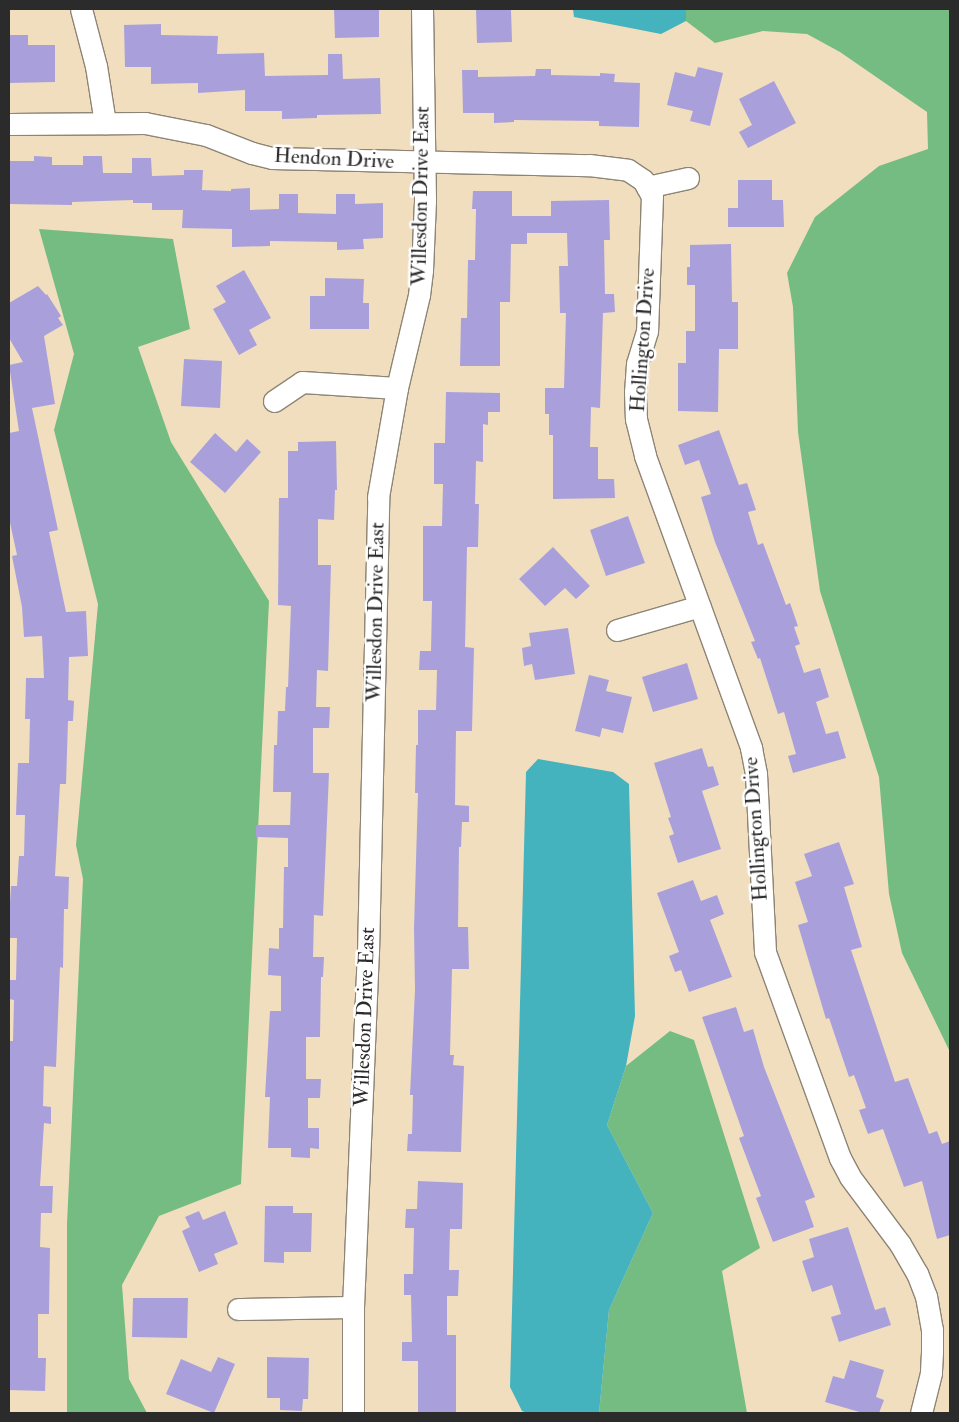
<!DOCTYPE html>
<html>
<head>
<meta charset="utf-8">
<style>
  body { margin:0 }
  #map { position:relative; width:959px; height:1422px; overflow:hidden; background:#f0debf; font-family:"IM FELL Double Pica",serif }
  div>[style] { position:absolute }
  .forest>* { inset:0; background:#74bc82 }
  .water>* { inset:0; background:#44b3be }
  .building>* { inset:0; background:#a9a0db }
  .roads { filter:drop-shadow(1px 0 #8e8475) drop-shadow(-1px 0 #8e8475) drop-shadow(0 1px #8e8475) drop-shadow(0 -1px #8e8475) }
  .street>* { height:21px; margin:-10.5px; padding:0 10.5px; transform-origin:10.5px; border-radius:10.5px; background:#fff }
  span { translate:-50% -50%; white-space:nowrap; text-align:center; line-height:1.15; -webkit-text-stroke:5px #fff; paint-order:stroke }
  .street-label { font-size:21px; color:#2b2b2b }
  .frame { position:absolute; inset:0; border:10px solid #2b2b2b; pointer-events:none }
</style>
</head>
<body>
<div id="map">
  <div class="forest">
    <i style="clip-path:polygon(686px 9px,950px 9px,950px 1052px,902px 953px,889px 894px,879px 777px,820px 591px,798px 432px,793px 307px,787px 273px,815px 217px,879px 166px,928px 149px,927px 112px,840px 52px,807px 34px,763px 31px,715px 43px,686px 21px)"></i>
    <i style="clip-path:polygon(39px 229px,173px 239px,190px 329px,138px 347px,171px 442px,269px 601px,241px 1184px,159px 1216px,122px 1285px,129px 1379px,147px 1413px,67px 1413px,67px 1224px,83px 879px,76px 845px,98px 604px,54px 430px,74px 354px)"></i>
    <i style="clip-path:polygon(670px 1031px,694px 1040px,760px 1248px,722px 1271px,747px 1413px,599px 1413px,609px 1310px,653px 1213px,607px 1125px,626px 1066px)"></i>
  </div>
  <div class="water">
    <i style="clip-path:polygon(573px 9px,686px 9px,686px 21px,661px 34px,574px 17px)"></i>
    <i style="clip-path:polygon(538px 759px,613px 772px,629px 784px,635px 1016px,626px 1066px,607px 1125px,653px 1213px,609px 1310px,599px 1413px,527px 1413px,522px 1411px,510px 1387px,526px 772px)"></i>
  </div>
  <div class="building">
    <i style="clip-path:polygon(334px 9px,379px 9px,379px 37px,335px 38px)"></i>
    <i style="clip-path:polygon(476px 9px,511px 9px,512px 42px,477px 43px)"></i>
    <i style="clip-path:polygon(161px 24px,161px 35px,218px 36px,217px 54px,264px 53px,265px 76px,328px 75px,328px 54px,342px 54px,343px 79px,380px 78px,381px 114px,317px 115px,317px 118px,282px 119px,282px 111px,245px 111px,245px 90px,198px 93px,198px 83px,151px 84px,151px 67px,125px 67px,124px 25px)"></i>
    <i style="clip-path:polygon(9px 35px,28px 35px,28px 45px,55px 45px,55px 82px,9px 83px)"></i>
    <i style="clip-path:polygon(698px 67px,723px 73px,710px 126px,690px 121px,693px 111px,667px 105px,675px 72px,695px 77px)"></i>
    <i style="clip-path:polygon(536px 69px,551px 69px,551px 75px,600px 76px,600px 73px,615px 74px,614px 82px,640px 83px,639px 127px,599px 126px,599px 121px,514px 120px,514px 122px,494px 123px,494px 113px,463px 113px,462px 70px,478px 70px,478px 77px,535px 76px)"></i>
    <i style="clip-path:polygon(774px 81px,796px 123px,748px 148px,739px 132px,752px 125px,739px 99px)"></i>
    <i style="clip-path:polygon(34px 156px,52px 157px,52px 165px,83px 165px,83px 156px,102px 156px,103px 173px,132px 173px,132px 158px,151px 158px,152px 176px,184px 175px,184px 170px,203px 170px,202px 190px,231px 191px,231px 189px,250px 188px,250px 210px,279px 209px,279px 194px,298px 194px,298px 213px,336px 214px,336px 194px,355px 194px,355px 204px,383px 203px,383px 238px,363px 239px,364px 249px,337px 250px,337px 242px,270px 241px,270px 246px,232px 247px,232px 229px,182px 228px,183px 210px,152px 210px,152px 203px,133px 203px,133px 200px,72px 202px,72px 205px,9px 204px,9px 161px,34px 161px)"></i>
    <i style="clip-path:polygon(738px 180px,772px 180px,772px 200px,783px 200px,784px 227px,728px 227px,728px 208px,738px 208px)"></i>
    <i style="clip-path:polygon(473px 191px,512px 191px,512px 216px,551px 216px,551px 201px,609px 200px,610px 240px,604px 240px,605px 294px,614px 294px,615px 312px,603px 313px,600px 408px,591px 407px,590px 447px,598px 447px,598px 479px,614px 479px,615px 498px,553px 499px,553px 435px,549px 435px,549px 414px,545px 414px,545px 388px,564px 388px,566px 313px,560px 313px,559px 266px,568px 266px,567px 233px,527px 233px,527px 244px,511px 244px,510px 302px,500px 302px,500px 366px,460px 366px,461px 318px,467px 318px,468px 260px,475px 260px,476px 209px,472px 209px)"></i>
    <i style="clip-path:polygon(731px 244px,732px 302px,738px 302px,738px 349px,719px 349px,718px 412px,678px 411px,678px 363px,686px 363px,686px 331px,695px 331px,695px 285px,687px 285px,687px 267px,690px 267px,690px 245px)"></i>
    <i style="clip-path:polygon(244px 270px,271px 318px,249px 330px,257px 345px,239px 355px,213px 309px,226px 302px,216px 286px)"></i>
    <i style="clip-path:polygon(325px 278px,364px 279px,363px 303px,369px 303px,369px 329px,310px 329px,310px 296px,325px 296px)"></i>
    <i style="clip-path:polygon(38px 286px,46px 295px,47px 294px,61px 316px,58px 318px,63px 325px,44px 336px,55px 404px,32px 408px,58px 530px,49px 532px,66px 612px,86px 611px,88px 656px,69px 657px,68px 700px,74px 701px,73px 721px,68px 721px,66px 784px,60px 784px,55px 876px,69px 877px,68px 909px,64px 909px,63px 968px,60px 967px,56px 1067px,44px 1066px,43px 1106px,51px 1107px,51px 1124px,44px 1123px,40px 1186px,53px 1186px,52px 1213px,41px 1213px,40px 1247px,50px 1248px,49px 1314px,38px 1314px,38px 1358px,46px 1358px,45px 1391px,9px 1390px,9px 1041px,13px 1041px,14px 1000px,9px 999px,9px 980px,16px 980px,17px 938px,9px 938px,9px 919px,11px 886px,17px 886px,19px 856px,24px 856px,25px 815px,16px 815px,18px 763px,29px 763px,30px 719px,25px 719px,26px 678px,44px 678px,42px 636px,24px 637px,22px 607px,12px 556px,17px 555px,9px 518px,9px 433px,19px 431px,9px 365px,23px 362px,9px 338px,9px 303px)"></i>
    <i style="clip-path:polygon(184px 359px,222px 361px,220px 408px,181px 406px)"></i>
    <i style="clip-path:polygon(446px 392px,500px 393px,500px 412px,488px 412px,488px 425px,483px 424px,483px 462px,476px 461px,475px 504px,479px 504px,478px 547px,467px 547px,465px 647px,474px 648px,472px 731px,456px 731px,455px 805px,469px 806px,469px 822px,462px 822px,461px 847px,459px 847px,458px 927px,468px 927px,469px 969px,452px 969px,450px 1055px,454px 1055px,453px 1065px,464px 1066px,461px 1152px,407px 1151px,408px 1134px,412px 1134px,413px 1095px,410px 1095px,415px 990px,414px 928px,418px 793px,415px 793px,416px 745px,418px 745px,418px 710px,436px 710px,437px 670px,419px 670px,420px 651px,431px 651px,432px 601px,423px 601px,423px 526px,442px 526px,443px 484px,434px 484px,434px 443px,445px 443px)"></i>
    <i style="clip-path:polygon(719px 430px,739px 485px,747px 483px,756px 510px,748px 512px,758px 545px,763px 543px,786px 605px,790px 603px,798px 626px,794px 627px,800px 644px,795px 646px,804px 673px,820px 668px,829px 697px,816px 702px,826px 734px,838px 731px,846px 758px,793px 773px,788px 756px,796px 754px,784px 712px,778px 714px,760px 658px,758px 659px,751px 642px,755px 641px,715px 542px,701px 497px,711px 494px,699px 460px,685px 465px,678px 445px)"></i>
    <i style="clip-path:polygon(215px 433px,236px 452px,247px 439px,261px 452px,225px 493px,190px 462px)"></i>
    <i style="clip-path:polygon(336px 441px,337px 490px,335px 490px,334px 520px,318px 519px,318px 565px,331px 565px,328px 671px,317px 670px,316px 707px,330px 707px,329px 728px,313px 728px,313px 773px,329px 773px,323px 916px,314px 915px,313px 957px,324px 957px,323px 977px,321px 977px,320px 1037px,306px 1037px,306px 1079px,321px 1079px,320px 1098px,308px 1098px,308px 1128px,319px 1128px,319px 1149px,310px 1148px,310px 1158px,291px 1157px,291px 1148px,268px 1148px,270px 1097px,265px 1097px,270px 1011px,281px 1011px,281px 976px,268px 975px,269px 948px,279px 949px,279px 928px,283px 928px,284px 867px,288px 867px,288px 838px,256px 837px,256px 825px,290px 825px,291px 792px,273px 792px,274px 745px,277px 745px,278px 711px,285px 711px,286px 687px,288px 687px,291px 606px,278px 605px,279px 498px,288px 498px,288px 451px,298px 451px,298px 442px)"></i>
    <i style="clip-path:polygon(628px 516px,645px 563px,606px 576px,590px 530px)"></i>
    <i style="clip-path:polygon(553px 547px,590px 586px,576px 599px,565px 588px,545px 606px,519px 579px)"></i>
    <i style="clip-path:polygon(568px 628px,575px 674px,535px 680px,532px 664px,524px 666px,522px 648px,531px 646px,529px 633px)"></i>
    <i style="clip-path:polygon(687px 663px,698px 699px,653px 712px,642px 677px)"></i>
    <i style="clip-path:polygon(589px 675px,609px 680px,606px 691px,632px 697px,623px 733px,602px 728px,600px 737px,575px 731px)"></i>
    <i style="clip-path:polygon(702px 748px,708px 767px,713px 766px,719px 785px,702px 791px,721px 849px,678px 863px,669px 836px,674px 834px,668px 818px,671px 817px,654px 763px)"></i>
    <i style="clip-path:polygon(839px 842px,854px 884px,844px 887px,862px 947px,851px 950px,895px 1082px,908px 1078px,929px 1134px,937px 1131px,942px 1144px,950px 1141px,950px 1235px,937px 1239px,922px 1181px,904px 1187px,883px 1129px,868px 1134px,859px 1110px,866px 1108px,854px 1075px,849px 1077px,829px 1018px,826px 1019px,798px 925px,808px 922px,795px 882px,812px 876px,804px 854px)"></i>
    <i style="clip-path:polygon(693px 880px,701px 901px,717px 895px,724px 914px,710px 920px,732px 977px,689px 992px,681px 970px,675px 972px,669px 956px,679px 952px,657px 893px)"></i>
    <i style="clip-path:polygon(736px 1007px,744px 1032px,753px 1029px,764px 1067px,815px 1197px,805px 1201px,814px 1227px,773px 1242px,756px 1198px,761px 1196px,739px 1138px,744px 1136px,702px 1017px)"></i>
    <i style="clip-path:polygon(418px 1181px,463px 1183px,462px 1229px,450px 1229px,449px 1270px,459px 1270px,458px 1296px,447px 1296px,447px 1335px,456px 1335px,456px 1413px,418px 1413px,418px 1361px,402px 1361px,402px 1342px,412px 1342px,411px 1295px,404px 1295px,404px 1274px,413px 1274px,414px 1228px,405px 1228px,406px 1209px,417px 1209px)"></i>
    <i style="clip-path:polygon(265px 1206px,293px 1206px,293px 1213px,312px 1213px,311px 1252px,284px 1252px,284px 1263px,264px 1262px)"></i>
    <i style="clip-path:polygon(199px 1211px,203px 1220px,225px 1211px,238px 1244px,214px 1254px,218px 1264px,199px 1272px,182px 1231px,190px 1227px,185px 1217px)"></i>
    <i style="clip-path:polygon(848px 1227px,875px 1310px,885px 1307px,891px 1325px,839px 1342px,831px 1317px,841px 1314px,832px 1285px,812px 1292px,802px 1261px,814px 1257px,809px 1239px)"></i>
    <i style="clip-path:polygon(133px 1298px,188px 1298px,187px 1338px,132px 1337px)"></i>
    <i style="clip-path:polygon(218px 1357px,235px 1364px,214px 1413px,166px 1394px,181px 1359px,211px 1372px)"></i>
    <i style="clip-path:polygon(267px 1357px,309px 1358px,308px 1399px,303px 1399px,302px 1411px,280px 1410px,280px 1398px,267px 1398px)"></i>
    <i style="clip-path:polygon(850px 1360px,884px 1370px,876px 1397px,884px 1400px,879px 1413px,863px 1413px,825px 1402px,833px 1376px,844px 1379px)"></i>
  </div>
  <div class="roads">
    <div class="street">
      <i style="left:81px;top:9px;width:59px;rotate:75.3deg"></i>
      <i style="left:96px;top:66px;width:58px;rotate:81deg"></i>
      <i style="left:9px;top:124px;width:136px;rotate:-0.4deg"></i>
      <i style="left:145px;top:123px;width:62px;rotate:11.1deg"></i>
      <i style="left:206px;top:135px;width:49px;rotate:21.4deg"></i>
      <i style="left:252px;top:153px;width:21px;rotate:14deg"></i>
      <i style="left:272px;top:158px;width:317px;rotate:1.3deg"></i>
      <i style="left:589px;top:165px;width:39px;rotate:7deg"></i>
      <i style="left:628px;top:170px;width:18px;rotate:34deg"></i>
      <i style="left:643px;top:180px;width:18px;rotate:61deg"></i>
      <i style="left:652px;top:196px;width:135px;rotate:92.1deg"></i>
      <i style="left:647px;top:331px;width:34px;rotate:107deg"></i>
      <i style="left:637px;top:364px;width:28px;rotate:94deg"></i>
      <i style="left:635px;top:392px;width:27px;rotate:88deg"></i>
      <i style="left:636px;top:419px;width:38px;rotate:76deg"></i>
      <i style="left:645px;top:456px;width:311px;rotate:70deg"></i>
      <i style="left:751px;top:748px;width:26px;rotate:79deg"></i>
      <i style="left:756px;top:774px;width:178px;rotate:87.1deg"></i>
      <i style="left:765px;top:952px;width:219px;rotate:70deg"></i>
      <i style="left:840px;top:1158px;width:21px;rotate:62deg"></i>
      <i style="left:850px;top:1177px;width:84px;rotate:53.3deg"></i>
      <i style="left:900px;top:1244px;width:34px;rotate:60deg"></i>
      <i style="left:917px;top:1273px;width:25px;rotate:69deg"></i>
      <i style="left:926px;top:1296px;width:34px;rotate:80deg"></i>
      <i style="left:932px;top:1329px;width:23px;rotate:90deg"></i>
      <i style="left:932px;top:1352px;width:21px;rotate:93deg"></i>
      <i style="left:931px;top:1373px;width:41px;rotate:104deg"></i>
      <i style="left:647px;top:187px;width:42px;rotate:-12.4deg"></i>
      <i style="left:274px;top:401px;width:34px;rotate:-34deg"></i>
      <i style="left:302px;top:382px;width:95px;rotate:3.6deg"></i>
      <i style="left:617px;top:630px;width:86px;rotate:-16.1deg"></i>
      <i style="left:238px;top:1309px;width:115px;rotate:-1deg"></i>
      <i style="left:353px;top:1413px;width:106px;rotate:-90deg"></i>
      <i style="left:353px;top:1307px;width:354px;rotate:-87.6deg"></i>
      <i style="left:368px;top:953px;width:456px;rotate:-88.7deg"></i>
      <i style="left:378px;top:497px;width:111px;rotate:-80.1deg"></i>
      <i style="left:397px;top:388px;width:96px;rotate:-76.7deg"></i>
      <i style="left:419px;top:295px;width:25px;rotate:-83deg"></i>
      <i style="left:422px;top:270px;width:70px;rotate:-87.5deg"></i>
      <i style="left:425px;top:200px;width:191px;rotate:-90.9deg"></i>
    </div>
  </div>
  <div class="street-label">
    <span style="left:334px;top:159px;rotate:3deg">Hendon Drive</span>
    <span style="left:421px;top:196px;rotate:-89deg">Willesdon Drive East</span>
    <span style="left:643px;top:340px;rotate:-86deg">Hollington Drive</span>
    <span style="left:376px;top:612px;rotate:-89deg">Willesdon Drive East</span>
    <span style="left:756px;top:829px;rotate:-94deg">Hollington Drive</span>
    <span style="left:365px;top:1017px;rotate:-88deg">Willesdon Drive East</span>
  </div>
  <div class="frame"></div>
</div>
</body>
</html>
